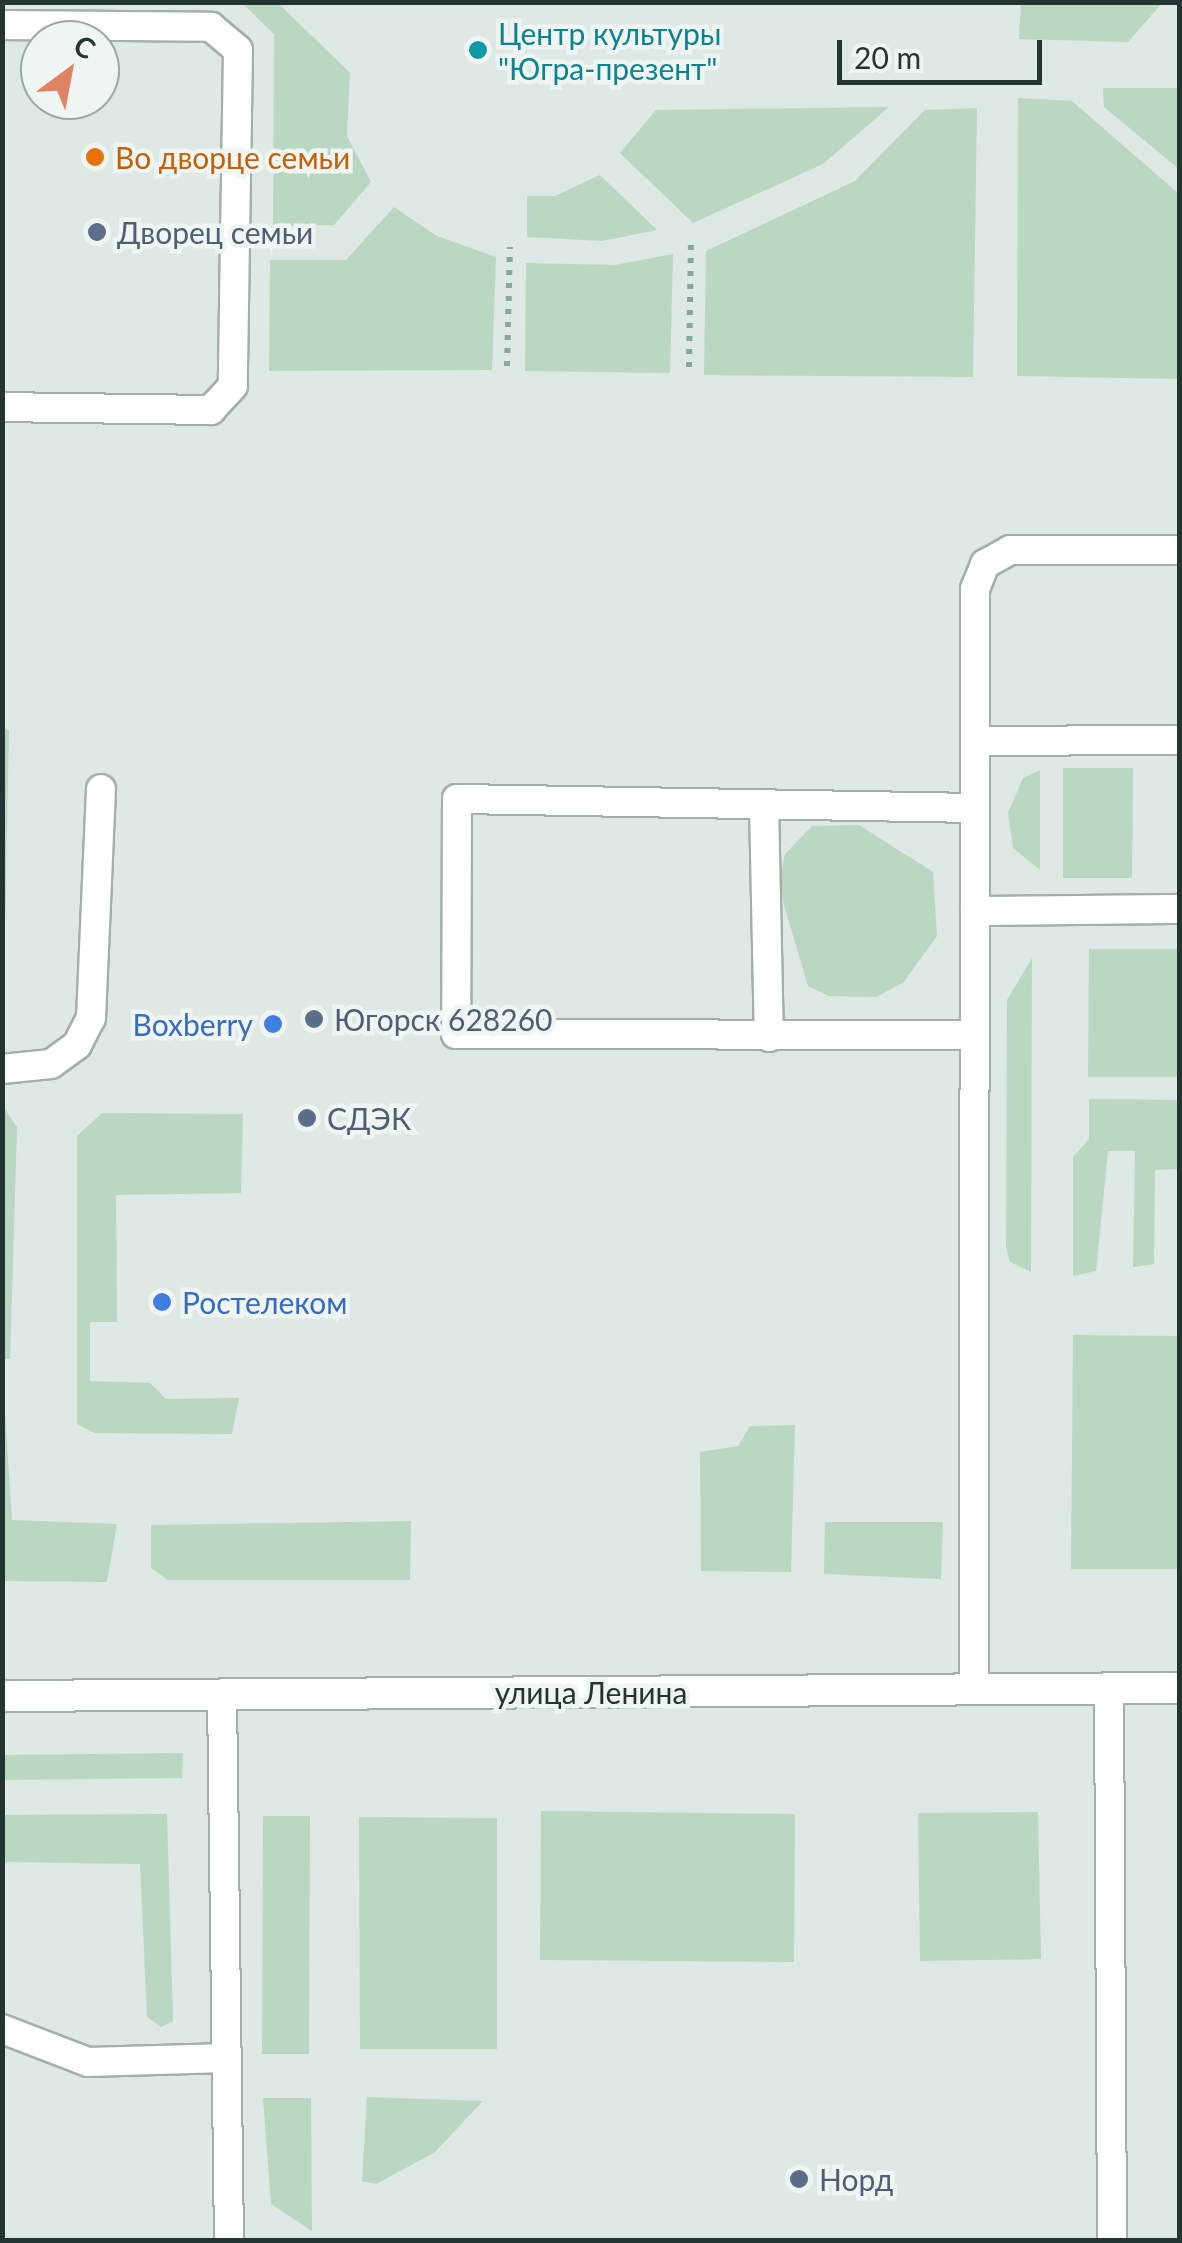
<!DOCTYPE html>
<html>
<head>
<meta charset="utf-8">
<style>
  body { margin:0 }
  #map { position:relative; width:1182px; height:2243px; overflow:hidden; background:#dee8e4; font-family:Lato,sans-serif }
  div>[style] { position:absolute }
  .green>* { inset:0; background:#bad7c1 }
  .path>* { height:6px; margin-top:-3px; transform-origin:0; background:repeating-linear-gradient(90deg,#83a89c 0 5px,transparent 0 13px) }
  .roads { filter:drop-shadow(2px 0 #a2afaa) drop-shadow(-2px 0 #a2afaa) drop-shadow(0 2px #a2afaa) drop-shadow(0 -2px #a2afaa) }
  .service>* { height:28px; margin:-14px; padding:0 14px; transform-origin:14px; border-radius:14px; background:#fff }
  .minor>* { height:30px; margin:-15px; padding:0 15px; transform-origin:15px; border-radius:15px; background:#fff }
  .dots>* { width:28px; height:28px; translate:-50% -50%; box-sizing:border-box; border:5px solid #eef5f2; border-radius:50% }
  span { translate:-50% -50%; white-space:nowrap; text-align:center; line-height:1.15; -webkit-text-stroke:9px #eef5f2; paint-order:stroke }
  .culture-label { font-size:30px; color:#0d838f }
  .left { translate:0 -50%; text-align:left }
  .food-label { font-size:30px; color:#c56008 }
  .service-label { font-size:30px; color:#4e5e75 }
  .shop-label { font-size:30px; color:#366cbe }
  .right { translate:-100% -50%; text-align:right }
  .street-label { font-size:30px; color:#223530 }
  .frame { position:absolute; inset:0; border:5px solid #223530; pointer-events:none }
  .north { position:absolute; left:20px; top:20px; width:100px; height:100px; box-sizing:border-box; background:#eef5f2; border:2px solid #9ca8a4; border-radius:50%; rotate:32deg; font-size:28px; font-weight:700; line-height:40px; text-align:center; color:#223530 }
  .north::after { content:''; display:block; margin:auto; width:35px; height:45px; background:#e08264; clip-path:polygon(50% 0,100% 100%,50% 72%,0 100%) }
  .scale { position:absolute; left:837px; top:40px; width:205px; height:45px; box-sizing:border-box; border:5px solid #223530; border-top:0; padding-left:12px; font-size:30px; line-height:35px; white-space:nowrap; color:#223530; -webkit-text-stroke:8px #eef5f2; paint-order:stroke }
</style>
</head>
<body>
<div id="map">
  <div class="green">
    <i style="clip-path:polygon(242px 3px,278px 3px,350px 73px,347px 136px,371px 182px,334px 225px,273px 226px,274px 34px)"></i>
    <i style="clip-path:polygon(1021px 3px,1021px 2px,1162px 3px,1128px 42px,1019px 39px)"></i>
    <i style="clip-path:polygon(1103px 88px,1179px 88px,1179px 169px,1104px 107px)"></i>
    <i style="clip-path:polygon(1018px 98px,1072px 101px,1179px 194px,1179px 379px,1017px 376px)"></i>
    <i style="clip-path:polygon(889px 107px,823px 164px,693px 223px,620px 153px,656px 110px)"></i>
    <i style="clip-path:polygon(977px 108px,973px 377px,704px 375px,706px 251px,855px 181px,925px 110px)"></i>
    <i style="clip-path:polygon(600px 175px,657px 230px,602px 241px,527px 237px,527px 196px,555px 196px)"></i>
    <i style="clip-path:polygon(394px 207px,437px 236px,496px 257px,492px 370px,269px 371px,270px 260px,346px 260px)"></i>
    <i style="clip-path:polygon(673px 254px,670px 373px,525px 371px,526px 263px,615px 265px)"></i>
    <i style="clip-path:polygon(3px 729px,9px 730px,3px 1020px,2px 729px)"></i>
    <i style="clip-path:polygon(1063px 768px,1133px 768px,1132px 878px,1063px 878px)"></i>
    <i style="clip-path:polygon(1040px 770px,1040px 870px,1013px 848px,1008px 813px,1023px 778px)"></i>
    <i style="clip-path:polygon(859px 825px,933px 872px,937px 936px,903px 983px,876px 997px,829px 996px,808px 986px,778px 885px,785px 854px,812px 826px)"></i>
    <i style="clip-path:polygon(1089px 949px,1179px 949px,1179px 1077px,1088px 1077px)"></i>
    <i style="clip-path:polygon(1032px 958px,1031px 1272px,1010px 1262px,1006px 1247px,1007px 1000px)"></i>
    <i style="clip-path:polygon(1089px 1099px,1179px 1100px,1179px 1169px,1155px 1170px,1154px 1264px,1133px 1267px,1135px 1151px,1108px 1151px,1096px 1271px,1073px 1276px,1073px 1157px,1089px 1139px)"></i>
    <i style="clip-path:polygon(2px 1105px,17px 1127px,10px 1359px,2px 1359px)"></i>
    <i style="clip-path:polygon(102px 1113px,243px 1114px,241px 1193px,116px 1195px,117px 1322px,90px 1322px,90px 1381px,150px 1383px,166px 1399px,239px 1398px,232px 1434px,95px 1433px,77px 1424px,77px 1136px)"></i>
    <i style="clip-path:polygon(1073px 1335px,1179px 1336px,1179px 1569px,1071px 1569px)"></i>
    <i style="clip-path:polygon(3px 1384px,12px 1520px,117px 1524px,107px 1582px,3px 1581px)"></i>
    <i style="clip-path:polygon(795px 1425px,791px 1572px,701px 1571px,700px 1452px,738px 1446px,750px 1426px)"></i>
    <i style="clip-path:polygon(411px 1521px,410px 1580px,168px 1580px,151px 1568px,151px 1525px)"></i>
    <i style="clip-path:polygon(825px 1522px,943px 1522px,941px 1579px,824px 1574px)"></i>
    <i style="clip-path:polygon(183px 1753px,182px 1778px,3px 1780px,3px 1755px)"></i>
    <i style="clip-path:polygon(541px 1811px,795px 1814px,794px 1962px,540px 1960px)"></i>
    <i style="clip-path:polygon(1038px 1812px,1041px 1959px,920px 1961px,918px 1813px)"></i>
    <i style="clip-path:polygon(167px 1814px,173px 2021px,161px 2027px,147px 2017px,140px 1864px,3px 1862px,2px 1815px)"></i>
    <i style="clip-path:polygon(263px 1816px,310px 1816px,309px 2054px,262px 2054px)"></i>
    <i style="clip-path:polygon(359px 1817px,497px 1818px,497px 2049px,360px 2049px)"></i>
    <i style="clip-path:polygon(367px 2097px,483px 2101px,434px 2153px,376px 2184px,362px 2181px)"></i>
    <i style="clip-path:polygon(263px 2098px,311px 2098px,312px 2231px,271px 2204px)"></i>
  </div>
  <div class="path">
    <i style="left:507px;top:366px;width:119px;rotate:-88.6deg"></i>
    <i style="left:689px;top:367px;width:126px;rotate:-89.1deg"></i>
  </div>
  <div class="roads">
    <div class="service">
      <i style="left:2px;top:25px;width:209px;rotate:0.5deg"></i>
      <i style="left:211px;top:27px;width:35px;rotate:40deg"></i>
      <i style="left:238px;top:50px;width:336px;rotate:90.9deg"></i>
      <i style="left:233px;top:386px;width:33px;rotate:133deg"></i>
      <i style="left:211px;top:410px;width:209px;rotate:-179.2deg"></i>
      <i style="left:975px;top:741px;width:205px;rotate:-0.3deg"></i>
      <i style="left:764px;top:804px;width:233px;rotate:88.8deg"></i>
      <i style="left:975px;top:808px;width:518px;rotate:-179deg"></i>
      <i style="left:457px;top:799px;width:235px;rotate:90.2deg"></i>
      <i style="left:456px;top:1034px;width:519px;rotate:0.11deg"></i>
      <i style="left:975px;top:911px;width:205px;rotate:-0.6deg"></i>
      <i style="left:2px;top:1069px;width:49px;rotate:-5.8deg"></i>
      <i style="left:51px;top:1064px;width:32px;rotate:-36deg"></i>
      <i style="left:77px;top:1045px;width:30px;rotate:-63deg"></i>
      <i style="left:91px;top:1018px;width:229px;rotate:-87.5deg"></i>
      <i style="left:1109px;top:1689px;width:551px;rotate:89.69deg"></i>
      <i style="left:974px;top:1690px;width:1101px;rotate:-89.95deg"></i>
      <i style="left:975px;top:589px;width:27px;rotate:-68deg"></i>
      <i style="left:985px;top:564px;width:29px;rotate:-29deg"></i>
      <i style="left:1010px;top:550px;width:170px"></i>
      <i style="left:222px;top:1694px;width:546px;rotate:89.27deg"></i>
      <i style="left:2px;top:2029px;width:92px;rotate:21deg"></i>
      <i style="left:88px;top:2062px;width:138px;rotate:-1.7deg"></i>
    </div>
    <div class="minor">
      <i style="left:2px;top:1696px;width:1178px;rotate:-0.39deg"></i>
    </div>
  </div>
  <div class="dots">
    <i style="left:478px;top:50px;background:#0f9aa8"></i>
    <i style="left:95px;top:157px;background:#e8710a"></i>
    <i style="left:97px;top:232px;background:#5c6f8a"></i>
    <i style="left:314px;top:1019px;background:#5c6f8a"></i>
    <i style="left:273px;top:1024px;background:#3f7fe0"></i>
    <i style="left:307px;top:1118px;background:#5c6f8a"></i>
    <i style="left:162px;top:1302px;background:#3f7fe0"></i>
    <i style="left:799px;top:2179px;background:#5c6f8a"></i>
  </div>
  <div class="culture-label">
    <span class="left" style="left:498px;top:50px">Центр культуры<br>"Югра-презент"</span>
  </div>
  <div class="food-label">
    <span class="left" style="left:115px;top:157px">Во дворце семьи</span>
  </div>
  <div class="service-label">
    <span class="left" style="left:117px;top:232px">Дворец семьи</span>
    <span class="left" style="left:334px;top:1019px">Югорск 628260</span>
    <span class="left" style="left:327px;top:1118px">СДЭК</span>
    <span class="left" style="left:819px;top:2179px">Норд</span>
  </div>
  <div class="shop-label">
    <span class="right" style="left:253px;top:1024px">Boxberry</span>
    <span class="left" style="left:182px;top:1302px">Ростелеком</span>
  </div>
  <div class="street-label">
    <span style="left:591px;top:1692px">улица Ленина</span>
  </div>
  <div class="frame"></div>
  <div class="north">С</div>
  <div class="scale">20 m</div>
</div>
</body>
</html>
